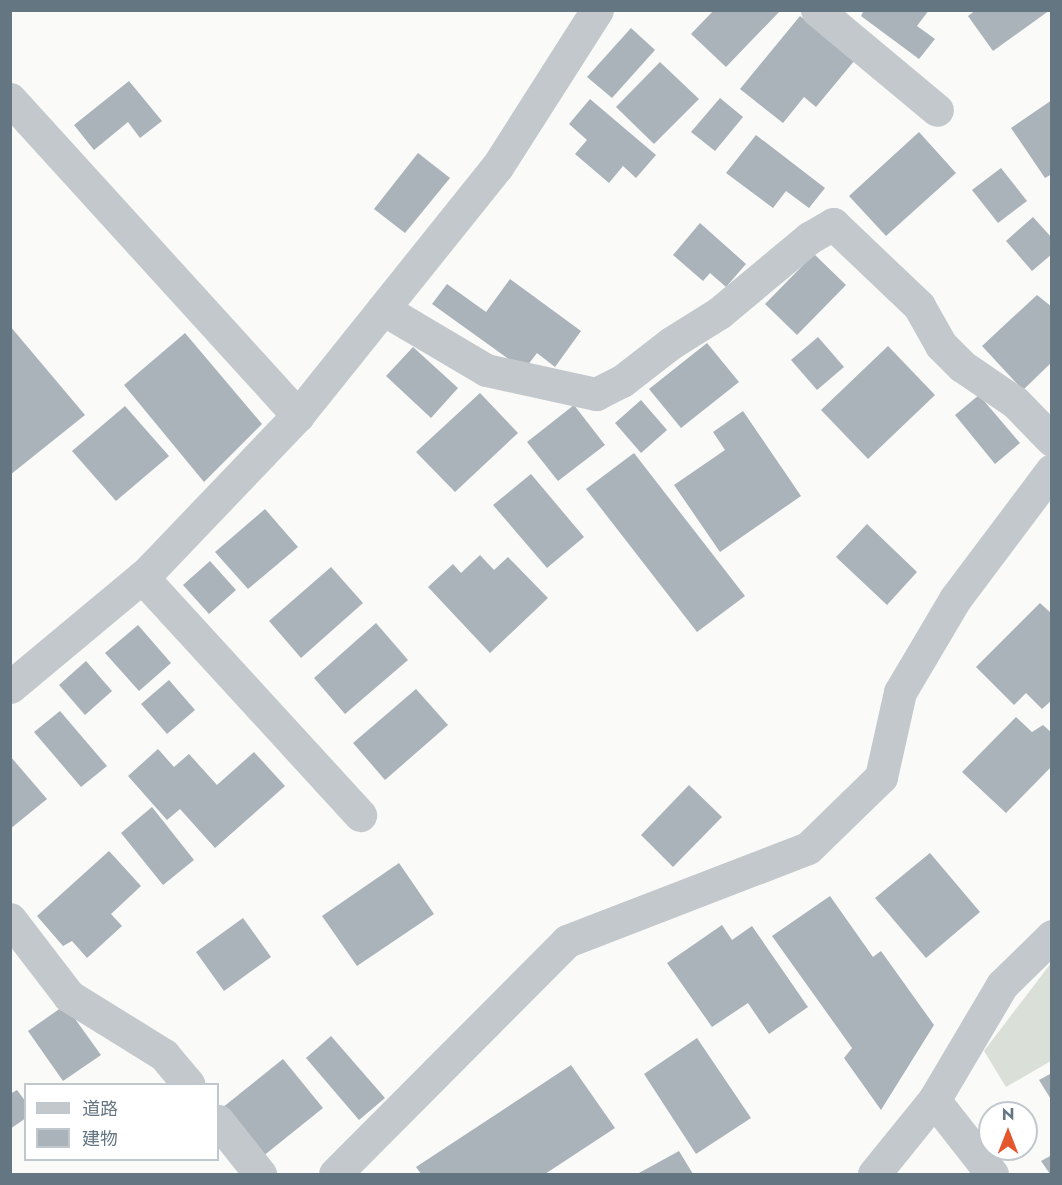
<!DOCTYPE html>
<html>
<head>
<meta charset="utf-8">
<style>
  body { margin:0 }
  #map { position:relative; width:1062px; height:1185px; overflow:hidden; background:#fafaf8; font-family:Jost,"Noto Sans JP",sans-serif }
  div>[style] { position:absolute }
  .green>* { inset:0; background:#dadfd7 }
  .building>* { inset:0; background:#aab3b9 }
  .minor>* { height:33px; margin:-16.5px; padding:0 16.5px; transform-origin:16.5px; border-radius:16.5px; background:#c3c8cc }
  span { translate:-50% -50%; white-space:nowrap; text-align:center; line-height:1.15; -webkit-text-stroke:6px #fff; paint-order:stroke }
  .frame { position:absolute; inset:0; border:12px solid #657683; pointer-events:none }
  .legend { position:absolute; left:24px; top:1083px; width:195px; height:78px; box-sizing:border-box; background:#fff; border:2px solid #c1c8cd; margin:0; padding:8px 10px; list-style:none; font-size:18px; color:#657683 }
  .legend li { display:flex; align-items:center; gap:12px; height:30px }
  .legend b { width:30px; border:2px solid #c1c8cd }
  .north { position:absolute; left:978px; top:1101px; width:60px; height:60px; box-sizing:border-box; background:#fff; border:2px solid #c1c8cd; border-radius:50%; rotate:0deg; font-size:16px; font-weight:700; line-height:24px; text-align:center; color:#657683 }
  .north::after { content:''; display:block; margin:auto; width:21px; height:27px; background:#e4572e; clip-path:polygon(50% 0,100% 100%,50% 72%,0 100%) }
</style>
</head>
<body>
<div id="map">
  <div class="green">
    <i style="clip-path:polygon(1051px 963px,1051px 1061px,1006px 1087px,984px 1051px)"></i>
  </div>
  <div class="building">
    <i style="clip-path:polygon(714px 10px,781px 10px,726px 67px,691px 34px)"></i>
    <i style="clip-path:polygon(864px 10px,929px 10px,917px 26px,935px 39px,919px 59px,861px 16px)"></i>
    <i style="clip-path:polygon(976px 10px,1050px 10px,993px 51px,968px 16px)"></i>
    <i style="clip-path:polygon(800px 16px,855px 60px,816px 107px,804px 97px,783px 123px,740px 89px)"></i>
    <i style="clip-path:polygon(631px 28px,655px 50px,612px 98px,587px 77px)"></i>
    <i style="clip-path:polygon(660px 62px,699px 99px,654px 144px,616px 107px)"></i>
    <i style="clip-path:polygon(129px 81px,162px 121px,140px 138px,128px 122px,94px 150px,74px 125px)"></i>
    <i style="clip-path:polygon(720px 98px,743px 117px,715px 151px,691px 132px)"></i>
    <i style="clip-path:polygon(590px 99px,656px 155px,636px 178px,623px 166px,609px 183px,575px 154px,587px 140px,569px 124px)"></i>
    <i style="clip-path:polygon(1052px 100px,1052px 174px,1045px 178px,1011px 128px)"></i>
    <i style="clip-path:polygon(919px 132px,956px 173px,886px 236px,849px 196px)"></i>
    <i style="clip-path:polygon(756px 135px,825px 188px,809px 208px,786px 191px,773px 208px,726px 173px)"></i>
    <i style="clip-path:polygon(418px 153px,450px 178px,405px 233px,374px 209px)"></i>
    <i style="clip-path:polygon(1001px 168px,1027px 201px,998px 223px,972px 190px)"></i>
    <i style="clip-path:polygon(1033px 217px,1052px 238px,1052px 254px,1032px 271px,1006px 241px)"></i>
    <i style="clip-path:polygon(700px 223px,746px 264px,726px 287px,710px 273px,703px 281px,673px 255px)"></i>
    <i style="clip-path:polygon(814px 254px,846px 285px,797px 335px,765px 304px)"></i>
    <i style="clip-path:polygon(510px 279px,581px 331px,555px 367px,537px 353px,524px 370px,432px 304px,447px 284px,486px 312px)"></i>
    <i style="clip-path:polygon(1037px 295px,1052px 307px,1052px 362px,1023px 390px,982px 346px)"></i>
    <i style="clip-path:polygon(10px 326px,85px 415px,10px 475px)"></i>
    <i style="clip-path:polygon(185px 333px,262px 424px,204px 482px,124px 385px)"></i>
    <i style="clip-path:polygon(818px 337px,844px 367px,817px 390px,791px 360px)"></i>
    <i style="clip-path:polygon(707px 343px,739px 382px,681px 428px,649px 389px)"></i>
    <i style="clip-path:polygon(888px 346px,935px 395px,868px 459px,821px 410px)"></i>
    <i style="clip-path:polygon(413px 347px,458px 388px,431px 418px,386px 376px)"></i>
    <i style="clip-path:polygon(480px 393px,518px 433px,455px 492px,416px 452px)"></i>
    <i style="clip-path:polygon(979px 395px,1020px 443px,995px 464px,955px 415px)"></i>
    <i style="clip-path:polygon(641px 400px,667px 430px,641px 453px,615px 423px)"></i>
    <i style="clip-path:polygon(574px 405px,605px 445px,558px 481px,527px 442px)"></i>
    <i style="clip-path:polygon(125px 406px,169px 456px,116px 501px,72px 451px)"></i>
    <i style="clip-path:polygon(743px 411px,801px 496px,720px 552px,674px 485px,725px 450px,713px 432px)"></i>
    <i style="clip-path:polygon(634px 453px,745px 596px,697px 632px,586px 489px)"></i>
    <i style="clip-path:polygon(531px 474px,584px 537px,547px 568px,493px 505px)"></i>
    <i style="clip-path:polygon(265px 509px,298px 547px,248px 589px,215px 552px)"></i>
    <i style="clip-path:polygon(867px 524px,917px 572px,887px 605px,836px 557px)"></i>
    <i style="clip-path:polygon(480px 555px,494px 570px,508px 557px,548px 598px,490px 653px,428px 587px,453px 564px,461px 573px)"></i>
    <i style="clip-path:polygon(210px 561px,236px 590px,209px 614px,183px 585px)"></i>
    <i style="clip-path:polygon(331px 567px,363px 603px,301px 658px,269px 621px)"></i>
    <i style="clip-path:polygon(1040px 603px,1052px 614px,1052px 700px,1042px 709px,1026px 693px,1014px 705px,976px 667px)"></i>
    <i style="clip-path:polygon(376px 623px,408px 660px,345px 714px,314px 678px)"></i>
    <i style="clip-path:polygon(138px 625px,171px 663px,139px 691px,105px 653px)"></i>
    <i style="clip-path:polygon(86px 661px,112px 691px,85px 715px,59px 685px)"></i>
    <i style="clip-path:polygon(169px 680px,195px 710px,167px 734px,141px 704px)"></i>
    <i style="clip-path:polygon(416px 689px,448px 725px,385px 780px,353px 743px)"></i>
    <i style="clip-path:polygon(60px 711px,107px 766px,81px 787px,34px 732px)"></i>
    <i style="clip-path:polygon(1016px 717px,1032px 732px,1043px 725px,1052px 733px,1052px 766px,1006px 813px,962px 772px)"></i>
    <i style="clip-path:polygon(158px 749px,174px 767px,189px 754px,217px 785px,254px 752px,285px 786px,215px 848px,180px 809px,167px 820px,128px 776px)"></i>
    <i style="clip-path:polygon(10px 756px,47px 799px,10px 829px)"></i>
    <i style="clip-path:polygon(689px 785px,722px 817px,673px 867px,641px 835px)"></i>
    <i style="clip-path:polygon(152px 807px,194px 860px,163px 885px,121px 833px)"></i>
    <i style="clip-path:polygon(109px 851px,141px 886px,111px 914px,122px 926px,87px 958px,72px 941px,63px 946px,37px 916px)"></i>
    <i style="clip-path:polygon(930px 853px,980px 912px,926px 958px,875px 898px)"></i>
    <i style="clip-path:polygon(399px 863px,434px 914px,357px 966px,322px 916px)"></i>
    <i style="clip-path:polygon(830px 896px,873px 957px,881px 951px,934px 1025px,881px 1110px,844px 1058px,852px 1048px,772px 936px)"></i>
    <i style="clip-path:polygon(243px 918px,271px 957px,224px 991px,196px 952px)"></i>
    <i style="clip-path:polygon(722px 925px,732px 940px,752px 926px,808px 1007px,769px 1034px,748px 1003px,712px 1027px,667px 963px)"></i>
    <i style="clip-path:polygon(65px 1005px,101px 1055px,63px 1081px,28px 1031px)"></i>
    <i style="clip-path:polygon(331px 1036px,385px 1098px,359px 1120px,306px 1058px)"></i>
    <i style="clip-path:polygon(697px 1038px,751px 1118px,696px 1154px,644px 1074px)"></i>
    <i style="clip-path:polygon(283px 1059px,323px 1108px,262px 1157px,222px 1108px)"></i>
    <i style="clip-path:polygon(571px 1065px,615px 1128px,545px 1174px,421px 1174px,416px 1167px)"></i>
    <i style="clip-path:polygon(1052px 1073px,1052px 1101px,1039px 1080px)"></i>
    <i style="clip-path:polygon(17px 1090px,26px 1102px,26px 1118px,10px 1129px,10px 1094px)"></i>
    <i style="clip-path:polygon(679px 1151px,693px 1174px,640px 1174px,639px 1173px)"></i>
    <i style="clip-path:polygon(1052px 1155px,1052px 1174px,1050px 1174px,1041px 1161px)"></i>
  </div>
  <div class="minor">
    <i style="left:817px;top:10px;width:156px;rotate:39.8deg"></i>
    <i style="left:10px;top:99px;width:428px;rotate:47.7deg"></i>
    <i style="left:383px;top:309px;width:120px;rotate:30.6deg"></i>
    <i style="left:486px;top:370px;width:113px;rotate:12.3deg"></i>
    <i style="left:596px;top:394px;width:29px;rotate:-27deg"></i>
    <i style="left:622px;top:381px;width:62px;rotate:-37.8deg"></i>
    <i style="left:671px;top:343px;width:57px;rotate:-32deg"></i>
    <i style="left:719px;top:313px;width:117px;rotate:-39.8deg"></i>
    <i style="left:809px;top:238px;width:28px;rotate:-30deg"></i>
    <i style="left:833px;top:224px;width:119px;rotate:43.6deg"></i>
    <i style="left:919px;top:306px;width:45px;rotate:60.6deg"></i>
    <i style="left:941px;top:345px;width:30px;rotate:45deg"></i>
    <i style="left:962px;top:366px;width:65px;rotate:34.4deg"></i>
    <i style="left:1016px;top:403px;width:52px;rotate:45.8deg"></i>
    <i style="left:142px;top:577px;width:323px;rotate:47.5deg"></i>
    <i style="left:10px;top:687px;width:181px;rotate:-39.8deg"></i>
    <i style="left:149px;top:571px;width:216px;rotate:-46.3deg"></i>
    <i style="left:298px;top:415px;width:318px;rotate:-51.3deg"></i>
    <i style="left:497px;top:167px;width:186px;rotate:-57.5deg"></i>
    <i style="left:10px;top:919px;width:97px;rotate:52.5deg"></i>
    <i style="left:69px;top:996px;width:112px;rotate:31.8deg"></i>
    <i style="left:164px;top:1055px;width:38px;rotate:50deg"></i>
    <i style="left:934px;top:1100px;width:94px;rotate:51.9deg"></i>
    <i style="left:218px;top:1121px;width:68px;rotate:51.6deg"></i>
    <i style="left:335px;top:1174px;width:329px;rotate:-45.1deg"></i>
    <i style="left:567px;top:941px;width:258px;rotate:-21.1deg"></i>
    <i style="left:808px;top:848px;width:102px;rotate:-44.2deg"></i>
    <i style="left:881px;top:777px;width:87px;rotate:-77.4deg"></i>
    <i style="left:900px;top:692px;width:108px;rotate:-59.4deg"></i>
    <i style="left:955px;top:599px;width:161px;rotate:-53.1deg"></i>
    <i style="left:874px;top:1174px;width:95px;rotate:-51deg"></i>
    <i style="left:934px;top:1100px;width:134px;rotate:-59.4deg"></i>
    <i style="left:1002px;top:985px;width:70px;rotate:-44.4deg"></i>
  </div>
  <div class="frame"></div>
  <ul class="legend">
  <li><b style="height:8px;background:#c3c8cc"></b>道路</li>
  <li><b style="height:16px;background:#aab3b9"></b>建物</li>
  </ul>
  <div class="north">N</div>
</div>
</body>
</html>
